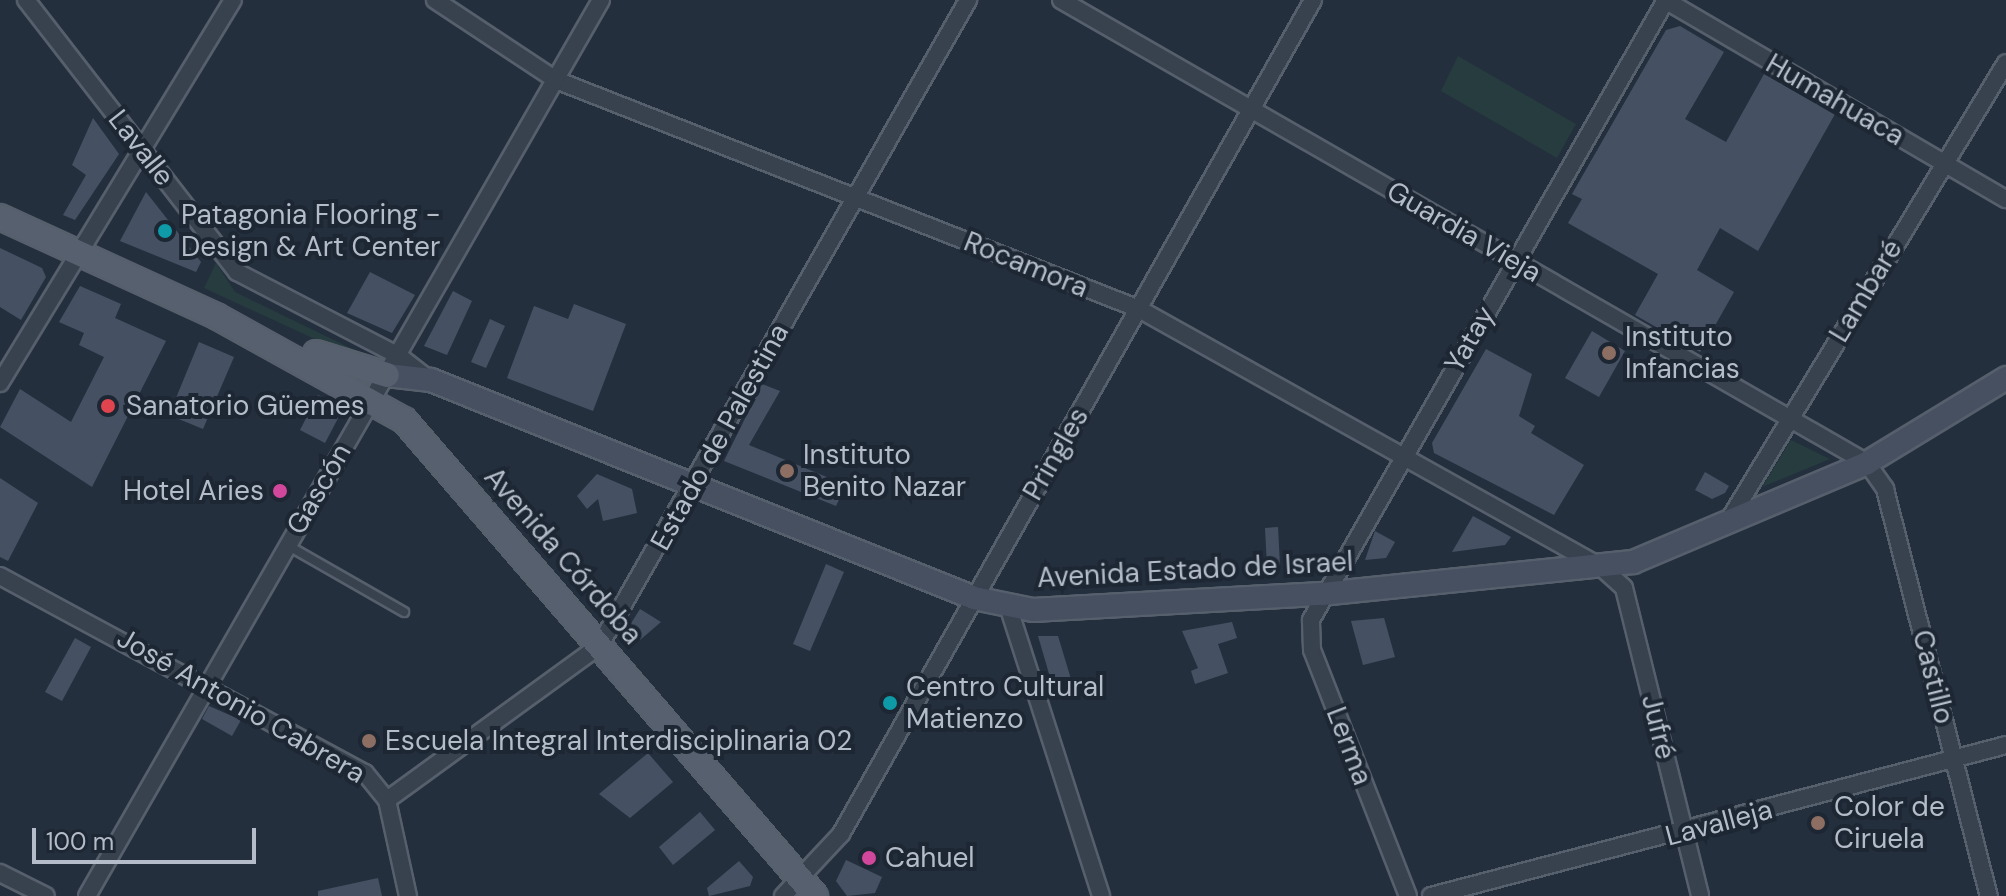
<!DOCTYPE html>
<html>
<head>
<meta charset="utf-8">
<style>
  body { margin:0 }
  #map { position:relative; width:2006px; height:896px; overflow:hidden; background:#242f3e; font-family:"DM Sans",sans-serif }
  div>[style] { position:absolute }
  .green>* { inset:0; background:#263c3f }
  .building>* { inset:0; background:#455162 }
  .roads { filter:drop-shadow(2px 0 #565f6c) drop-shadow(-2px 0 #565f6c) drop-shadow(0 2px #565f6c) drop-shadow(0 -2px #565f6c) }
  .service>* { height:8px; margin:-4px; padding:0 4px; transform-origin:4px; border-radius:4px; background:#38414e }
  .minor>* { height:16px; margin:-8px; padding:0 8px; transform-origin:8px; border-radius:8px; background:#38414e }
  .secondary>* { height:22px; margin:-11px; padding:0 11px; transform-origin:11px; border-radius:11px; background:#465061 }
  .primary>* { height:24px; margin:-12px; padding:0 12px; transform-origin:12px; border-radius:12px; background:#56606e }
  .dots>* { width:22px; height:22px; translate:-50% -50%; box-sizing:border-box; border:4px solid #1d2633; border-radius:50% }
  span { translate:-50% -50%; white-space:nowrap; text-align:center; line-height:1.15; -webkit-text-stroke:8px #1d2633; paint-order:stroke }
  .street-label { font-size:28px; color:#b4bcc9 }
  .poi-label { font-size:28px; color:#b4bcc9 }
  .left { translate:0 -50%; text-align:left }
  .right { translate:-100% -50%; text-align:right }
  .scale { position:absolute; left:32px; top:828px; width:224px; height:36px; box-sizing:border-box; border:4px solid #b4bcc9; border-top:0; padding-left:10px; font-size:24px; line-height:28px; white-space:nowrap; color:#b4bcc9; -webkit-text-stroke:6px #1d2633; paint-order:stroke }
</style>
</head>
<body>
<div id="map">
  <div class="green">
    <i style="clip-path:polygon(1458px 56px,1576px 124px,1557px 158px,1441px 91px)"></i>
    <i style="clip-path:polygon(216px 263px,235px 292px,375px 360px,371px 365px,204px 288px)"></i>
    <i style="clip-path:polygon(1791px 440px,1830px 459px,1762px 487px)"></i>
  </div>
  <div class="building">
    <i style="clip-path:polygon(1680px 26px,1724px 52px,1685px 119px,1726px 142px,1764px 74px,1835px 114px,1758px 251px,1720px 228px,1697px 270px,1734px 292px,1700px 352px,1635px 315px,1658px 274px,1568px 223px,1582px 199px,1572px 194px,1666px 30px)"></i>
    <i style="clip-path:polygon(93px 118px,119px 154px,75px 220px,63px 215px,86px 175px,72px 165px)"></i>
    <i style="clip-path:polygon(146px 192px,201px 262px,196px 272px,120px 241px)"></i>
    <i style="clip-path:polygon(0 248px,42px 268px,46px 277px,21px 320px,0 307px)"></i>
    <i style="clip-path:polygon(370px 272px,415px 295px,392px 333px,347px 313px)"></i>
    <i style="clip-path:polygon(80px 286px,121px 304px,115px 318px,166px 341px,92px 487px,0 427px,20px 389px,71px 422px,104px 357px,79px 345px,84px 333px,59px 322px)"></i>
    <i style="clip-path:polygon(453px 291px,472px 301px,447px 355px,424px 346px)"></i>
    <i style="clip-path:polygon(574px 304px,626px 324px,593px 411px,507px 378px,534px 306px,568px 319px)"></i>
    <i style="clip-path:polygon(490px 319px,505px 326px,486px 368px,471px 362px)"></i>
    <i style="clip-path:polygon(1592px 331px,1625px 351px,1599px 397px,1565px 378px)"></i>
    <i style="clip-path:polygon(199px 342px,234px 357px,203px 429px,169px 415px)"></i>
    <i style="clip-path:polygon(1486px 349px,1532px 374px,1519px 416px,1535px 426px,1531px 433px,1584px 465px,1554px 515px,1434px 453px,1432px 443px)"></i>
    <i style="clip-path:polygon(762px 384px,780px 391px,749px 445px,846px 485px,836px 506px,724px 461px)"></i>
    <i style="clip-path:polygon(318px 395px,344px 407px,325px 443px,300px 430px)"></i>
    <i style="clip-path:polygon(1705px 472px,1729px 486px,1725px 493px,1712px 499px,1695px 490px)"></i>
    <i style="clip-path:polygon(597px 474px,632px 489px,637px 513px,603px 521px,598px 499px,587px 509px,577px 496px)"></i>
    <i style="clip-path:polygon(0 478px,38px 503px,8px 561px,0 557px)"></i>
    <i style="clip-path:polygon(1473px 516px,1511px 537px,1505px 545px,1452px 552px)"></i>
    <i style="clip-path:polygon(1278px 527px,1280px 566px,1267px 566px,1265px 528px)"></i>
    <i style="clip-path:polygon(1375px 531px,1395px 542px,1386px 558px,1365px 560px)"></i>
    <i style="clip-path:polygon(826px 564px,844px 572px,810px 651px,793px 644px)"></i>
    <i style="clip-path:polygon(640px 609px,661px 622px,640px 640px,630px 625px)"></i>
    <i style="clip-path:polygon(1384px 618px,1395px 657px,1363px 665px,1351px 621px)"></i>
    <i style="clip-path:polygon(1232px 622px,1237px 638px,1218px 644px,1228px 673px,1195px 684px,1191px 671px,1198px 668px,1182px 631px)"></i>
    <i style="clip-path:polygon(1038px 636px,1058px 636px,1074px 689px,1055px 694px)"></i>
    <i style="clip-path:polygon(75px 638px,91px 647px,62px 701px,45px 692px)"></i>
    <i style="clip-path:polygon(209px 706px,241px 720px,232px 736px,202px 719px)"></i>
    <i style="clip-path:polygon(648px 753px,673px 782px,630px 818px,599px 794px)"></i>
    <i style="clip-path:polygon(700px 812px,715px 830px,673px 865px,659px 847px)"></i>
    <i style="clip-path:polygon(846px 860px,882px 877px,875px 893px,847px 896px,836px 881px)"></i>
    <i style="clip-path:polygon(739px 861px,753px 877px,750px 886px,709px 896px,707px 888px)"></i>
    <i style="clip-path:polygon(378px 878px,382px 896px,318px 896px,318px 891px)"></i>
  </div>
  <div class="roads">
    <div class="service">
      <i style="left:287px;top:545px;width:135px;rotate:29.8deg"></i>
    </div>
    <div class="minor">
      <i style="left:26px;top:0;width:344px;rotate:52.2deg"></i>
      <i style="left:237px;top:272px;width:182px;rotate:27.4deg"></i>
      <i style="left:399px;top:356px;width:39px;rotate:38deg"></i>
      <i style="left:435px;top:0;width:145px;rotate:33.5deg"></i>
      <i style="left:556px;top:80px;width:626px;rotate:21.44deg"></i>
      <i style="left:1139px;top:309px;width:529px;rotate:29.18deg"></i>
      <i style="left:1601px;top:567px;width:31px;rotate:42deg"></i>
      <i style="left:1624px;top:588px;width:317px;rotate:76.1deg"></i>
      <i style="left:1061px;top:0;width:930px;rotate:29.87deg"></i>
      <i style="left:1867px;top:463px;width:32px;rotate:55deg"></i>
      <i style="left:1885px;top:489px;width:420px;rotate:75.7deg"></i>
      <i style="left:1665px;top:0;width:395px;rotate:30.3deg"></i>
      <i style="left:0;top:383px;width:448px;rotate:-58.7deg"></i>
      <i style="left:1729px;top:520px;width:534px;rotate:-58.78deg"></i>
      <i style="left:0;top:576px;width:415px;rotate:28.4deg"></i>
      <i style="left:365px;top:773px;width:35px;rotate:51deg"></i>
      <i style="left:387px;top:800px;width:98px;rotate:77.7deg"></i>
      <i style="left:1009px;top:609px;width:301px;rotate:72.2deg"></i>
      <i style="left:387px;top:800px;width:263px;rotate:-36deg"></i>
      <i style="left:600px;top:645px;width:743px;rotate:-60.29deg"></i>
      <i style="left:0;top:873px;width:51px;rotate:26.6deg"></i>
      <i style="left:87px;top:896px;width:1033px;rotate:-60.16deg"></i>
      <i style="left:783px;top:896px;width:85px;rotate:-46.9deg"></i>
      <i style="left:841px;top:834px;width:958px;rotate:-60.49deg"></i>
      <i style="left:1408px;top:896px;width:264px;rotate:-111.3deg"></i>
      <i style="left:1312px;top:650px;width:30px;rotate:-92deg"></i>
      <i style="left:1311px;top:620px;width:714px;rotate:-60.21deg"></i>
      <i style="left:1431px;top:896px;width:594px;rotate:-14.71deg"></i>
    </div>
    <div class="secondary">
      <i style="left:387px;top:375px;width:44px;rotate:6.5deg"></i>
      <i style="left:431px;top:380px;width:585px;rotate:21.87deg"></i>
      <i style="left:974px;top:598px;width:60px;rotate:11.5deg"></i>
      <i style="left:1033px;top:610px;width:289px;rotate:-3.2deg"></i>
      <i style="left:1322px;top:594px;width:313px;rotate:-5.9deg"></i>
      <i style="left:1633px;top:562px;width:254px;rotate:-22.9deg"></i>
      <i style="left:1867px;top:463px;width:163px;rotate:-31.4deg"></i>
    </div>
    <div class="primary">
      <i style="left:0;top:217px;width:238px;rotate:24.6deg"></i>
      <i style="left:216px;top:316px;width:215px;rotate:29deg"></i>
      <i style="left:404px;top:420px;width:629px;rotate:49.19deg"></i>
      <i style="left:316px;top:353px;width:74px;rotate:17.2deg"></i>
    </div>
  </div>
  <div class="dots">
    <i style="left:165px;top:231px;background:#0f9aa8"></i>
    <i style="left:1609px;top:353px;background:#8d6e63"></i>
    <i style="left:108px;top:406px;background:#e0444e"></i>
    <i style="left:787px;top:471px;background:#8d6e63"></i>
    <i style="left:280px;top:491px;background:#d1479c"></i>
    <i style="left:890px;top:703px;background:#0f9aa8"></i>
    <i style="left:369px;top:741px;background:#8d6e63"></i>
    <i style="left:1818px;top:823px;background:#8d6e63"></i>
    <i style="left:869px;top:858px;background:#d1479c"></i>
  </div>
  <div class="street-label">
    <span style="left:1835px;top:100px;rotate:30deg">Humahuaca</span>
    <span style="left:141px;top:148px;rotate:52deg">Lavalle</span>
    <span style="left:1464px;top:232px;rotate:30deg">Guardia Vieja</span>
    <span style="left:1026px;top:265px;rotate:22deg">Rocamora</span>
    <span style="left:1866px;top:291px;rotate:-59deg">Lambaré</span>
    <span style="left:1470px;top:339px;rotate:-60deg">Yatay</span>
    <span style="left:720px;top:437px;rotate:-61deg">Estado de Palestina</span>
    <span style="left:1056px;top:454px;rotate:-60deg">Pringles</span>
    <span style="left:319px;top:489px;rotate:-60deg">Gascón</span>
    <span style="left:563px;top:556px;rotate:49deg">Avenida Córdoba</span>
    <span style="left:1195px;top:570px;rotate:-3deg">Avenida Estado de Israel</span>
    <span style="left:1933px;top:677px;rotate:76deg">Castillo</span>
    <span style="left:241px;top:706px;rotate:30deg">José Antonio Cabrera</span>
    <span style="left:1658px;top:727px;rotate:76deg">Jufré</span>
    <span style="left:1349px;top:746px;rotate:69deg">Lerma</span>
    <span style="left:1719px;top:823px;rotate:-15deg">Lavalleja</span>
  </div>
  <div class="poi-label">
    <span class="left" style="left:181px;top:231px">Patagonia Flooring -<br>Design &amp; Art Center</span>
    <span class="left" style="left:1625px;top:353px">Instituto<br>Infancias</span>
    <span class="left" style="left:126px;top:406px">Sanatorio Güemes</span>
    <span class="left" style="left:803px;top:471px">Instituto<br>Benito Nazar</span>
    <span class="right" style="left:264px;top:491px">Hotel Aries</span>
    <span class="left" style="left:906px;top:703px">Centro Cultural<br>Matienzo</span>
    <span class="left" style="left:385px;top:741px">Escuela Integral Interdisciplinaria 02</span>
    <span class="left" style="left:1834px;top:823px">Color de<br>Ciruela</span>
    <span class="left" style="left:885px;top:858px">Cahuel</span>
  </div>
  <div class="scale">100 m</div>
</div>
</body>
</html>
